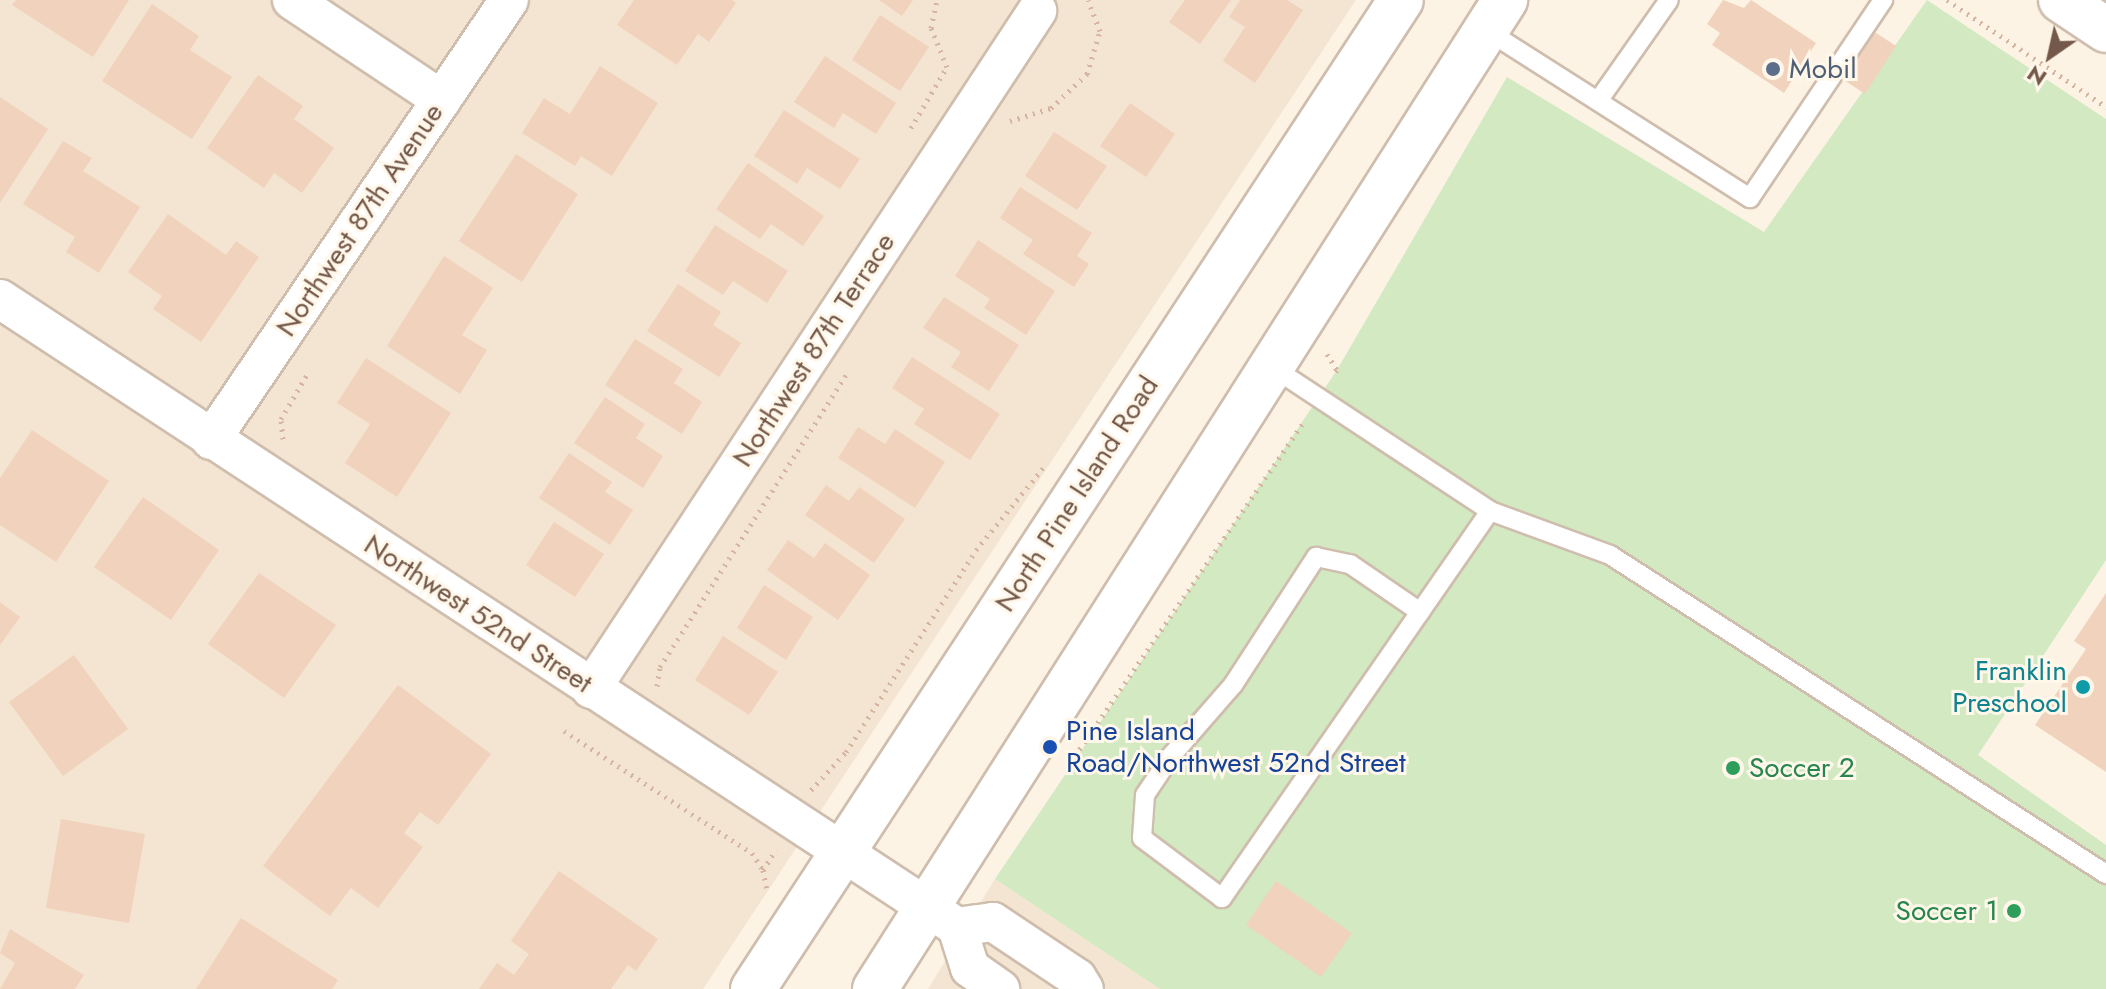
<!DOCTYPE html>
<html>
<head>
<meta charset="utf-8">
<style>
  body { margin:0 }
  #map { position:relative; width:2106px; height:989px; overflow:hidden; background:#fcf3e4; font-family:Jost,sans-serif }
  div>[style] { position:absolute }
  .residential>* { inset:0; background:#f3e5d2 }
  .green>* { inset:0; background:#d2e9c2 }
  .building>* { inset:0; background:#f1d2bc }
  .path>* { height:5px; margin-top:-2.5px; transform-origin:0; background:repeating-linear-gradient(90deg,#d5b59f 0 2px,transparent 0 8px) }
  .roads { filter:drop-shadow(2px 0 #cfbdad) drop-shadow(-2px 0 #cfbdad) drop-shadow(0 2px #cfbdad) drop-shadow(0 -2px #cfbdad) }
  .lane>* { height:18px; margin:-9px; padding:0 9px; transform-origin:9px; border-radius:9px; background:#fff }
  .street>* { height:38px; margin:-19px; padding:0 19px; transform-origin:19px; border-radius:19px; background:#fff }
  .secondary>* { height:44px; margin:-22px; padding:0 22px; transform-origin:22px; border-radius:22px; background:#fff }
  .dots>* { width:22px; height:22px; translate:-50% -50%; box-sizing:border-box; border:4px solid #fff7ea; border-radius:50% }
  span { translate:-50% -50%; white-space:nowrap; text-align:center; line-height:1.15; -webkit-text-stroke:6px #fff7ea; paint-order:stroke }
  .service-label { font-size:28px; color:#4e5e75 }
  .left { translate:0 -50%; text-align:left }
  .street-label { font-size:28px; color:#74594a }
  .culture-label { font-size:28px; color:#0d838f }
  .right { translate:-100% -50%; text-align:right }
  .transit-label { font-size:28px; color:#164399 }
  .leisure-label { font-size:28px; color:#27864d }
  .north { position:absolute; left:2010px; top:16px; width:80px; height:80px; -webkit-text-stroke:6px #fff7ea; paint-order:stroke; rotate:214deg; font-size:22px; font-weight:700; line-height:32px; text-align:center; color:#74594a }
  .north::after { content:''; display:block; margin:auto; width:28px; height:36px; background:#74594a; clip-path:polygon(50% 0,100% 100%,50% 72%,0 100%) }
</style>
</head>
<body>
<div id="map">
  <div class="residential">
    <i style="clip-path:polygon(0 0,1356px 0,703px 989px,0 989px)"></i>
    <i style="clip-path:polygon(995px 879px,1160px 989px,928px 989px)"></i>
  </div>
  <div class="green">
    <i style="clip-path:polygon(1927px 0,2106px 119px,2106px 560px,1978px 755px,2106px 845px,2106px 989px,1160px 989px,995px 879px,1337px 370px,1507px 77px,1764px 232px)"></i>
  </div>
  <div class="building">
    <i style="clip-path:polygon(16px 0,129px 0,93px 57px,12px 5px)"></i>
    <i style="clip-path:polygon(634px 0,732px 0,736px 3px,709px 42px,698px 34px,677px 65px,617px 25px)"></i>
    <i style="clip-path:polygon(879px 0,913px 0,902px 16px)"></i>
    <i style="clip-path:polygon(1185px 0,1231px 0,1200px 44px,1169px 22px)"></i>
    <i style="clip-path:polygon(1240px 0,1287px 0,1303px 10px,1255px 83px,1223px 61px,1245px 27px,1229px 17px)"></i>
    <i style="clip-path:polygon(1723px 0,1744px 8px,1751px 0,1816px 43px,1784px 93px,1712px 45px,1720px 33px,1707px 24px)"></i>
    <i style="clip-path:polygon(152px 4px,199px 36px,190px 50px,232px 77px,192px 139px,102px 81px)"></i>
    <i style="clip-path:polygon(880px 15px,929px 47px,900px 91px,852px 60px)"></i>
    <i style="clip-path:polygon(1870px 29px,1896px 46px,1865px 94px,1838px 76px)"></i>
    <i style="clip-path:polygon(825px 56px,896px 103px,876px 134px,843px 113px,834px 128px,794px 102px)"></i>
    <i style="clip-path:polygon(600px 66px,658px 103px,612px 176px,581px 156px,575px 166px,522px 133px,544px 98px,570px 114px)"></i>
    <i style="clip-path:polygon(258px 75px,303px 106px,294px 119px,334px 148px,302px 193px,274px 173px,264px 188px,207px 148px)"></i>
    <i style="clip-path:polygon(0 97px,48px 129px,0 203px)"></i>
    <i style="clip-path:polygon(1130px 103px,1175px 134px,1146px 177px,1100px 146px)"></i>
    <i style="clip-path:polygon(784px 110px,860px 159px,840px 189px,807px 168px,797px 184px,754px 156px)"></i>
    <i style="clip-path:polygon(1054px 132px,1107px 166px,1077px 210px,1025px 176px)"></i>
    <i style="clip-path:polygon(63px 141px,92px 158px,83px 171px,140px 207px,99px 273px,66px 252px,75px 237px,23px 204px)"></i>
    <i style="clip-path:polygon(516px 154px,578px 194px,522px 282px,459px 241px)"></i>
    <i style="clip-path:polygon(748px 163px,824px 216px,803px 246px,771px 224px,760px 239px,716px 209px)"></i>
    <i style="clip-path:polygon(1020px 187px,1092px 233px,1077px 256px,1089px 264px,1074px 287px,1023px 254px,1033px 240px,1000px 218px)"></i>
    <i style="clip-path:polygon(168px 214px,226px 255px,236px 241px,259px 257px,201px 342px,153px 309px,162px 296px,128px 272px)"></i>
    <i style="clip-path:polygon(715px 225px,788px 271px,767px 303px,733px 281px,723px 295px,685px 271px)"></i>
    <i style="clip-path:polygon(978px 240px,1055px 291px,1026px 335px,984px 308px,990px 299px,955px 276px)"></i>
    <i style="clip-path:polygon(444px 256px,493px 288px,462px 335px,487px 350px,460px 394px,387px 346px)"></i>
    <i style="clip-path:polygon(678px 284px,721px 312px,713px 325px,741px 343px,719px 377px,647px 331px)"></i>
    <i style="clip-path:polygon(944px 297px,1019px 345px,989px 391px,951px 367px,961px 352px,923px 328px)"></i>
    <i style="clip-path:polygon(635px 339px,683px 369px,674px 383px,702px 402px,682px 434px,605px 385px)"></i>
    <i style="clip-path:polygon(912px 357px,1000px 414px,970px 460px,914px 424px,924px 409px,892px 388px)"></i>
    <i style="clip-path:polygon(366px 358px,451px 413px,397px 497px,345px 463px,370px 424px,337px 403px)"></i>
    <i style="clip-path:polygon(605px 397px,645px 424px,636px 438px,663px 456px,643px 488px,574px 443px)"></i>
    <i style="clip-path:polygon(858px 427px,885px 444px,895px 429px,945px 462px,915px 508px,838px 458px)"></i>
    <i style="clip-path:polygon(32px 430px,109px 481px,56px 562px,0 525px,0 478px)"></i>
    <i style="clip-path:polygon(569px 453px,612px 482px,605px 492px,633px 510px,610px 545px,539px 498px)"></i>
    <i style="clip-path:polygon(826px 485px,849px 501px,859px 487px,905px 519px,874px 563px,805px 515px)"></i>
    <i style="clip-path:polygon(143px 497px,219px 550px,171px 620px,94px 567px)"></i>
    <i style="clip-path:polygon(554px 522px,604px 554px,575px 597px,526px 565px)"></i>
    <i style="clip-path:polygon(788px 540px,814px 558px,825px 543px,870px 575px,838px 620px,767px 570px)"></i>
    <i style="clip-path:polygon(259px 573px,336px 625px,284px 698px,208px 644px)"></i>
    <i style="clip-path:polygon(764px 585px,813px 617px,786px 660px,737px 628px)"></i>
    <i style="clip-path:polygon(2106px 593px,2106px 772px,2035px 725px,2086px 649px,2074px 641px)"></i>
    <i style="clip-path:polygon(0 602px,20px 617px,0 645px)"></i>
    <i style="clip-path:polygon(723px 636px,778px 672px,749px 715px,695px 680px)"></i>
    <i style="clip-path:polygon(74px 655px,128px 729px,63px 776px,9px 702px)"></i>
    <i style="clip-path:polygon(398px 685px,491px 754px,438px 825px,420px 812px,404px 833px,423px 847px,378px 908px,351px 888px,330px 916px,263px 866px)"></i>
    <i style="clip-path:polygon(61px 819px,145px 834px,129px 923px,46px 908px)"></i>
    <i style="clip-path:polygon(559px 871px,658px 939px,636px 971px,628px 965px,611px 989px,479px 989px,497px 963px,514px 975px,529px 954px,511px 941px)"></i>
    <i style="clip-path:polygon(1276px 881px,1352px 933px,1321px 977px,1246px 925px)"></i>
    <i style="clip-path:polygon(241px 918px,338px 980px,332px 989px,196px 989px)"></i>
    <i style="clip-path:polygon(10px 929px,84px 975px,75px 989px,0 989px,15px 963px,0 953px)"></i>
  </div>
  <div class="path">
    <i style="left:1947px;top:0;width:192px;rotate:33.9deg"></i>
    <i style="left:1010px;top:121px;width:43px;rotate:-17.6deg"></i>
    <i style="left:1051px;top:108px;width:50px;rotate:-43.4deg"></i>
    <i style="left:1087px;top:74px;width:45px;rotate:-73.2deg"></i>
    <i style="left:1100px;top:31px;width:33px;rotate:-111deg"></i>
    <i style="left:911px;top:128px;width:71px;rotate:-59.5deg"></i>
    <i style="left:947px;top:67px;width:42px;rotate:-112.3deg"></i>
    <i style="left:931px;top:28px;width:29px;rotate:-78deg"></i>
    <i style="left:1327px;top:354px;width:19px;rotate:58deg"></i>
    <i style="left:1337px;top:370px;width:7px;rotate:124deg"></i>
    <i style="left:283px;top:439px;width:20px;rotate:-96deg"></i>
    <i style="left:281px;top:419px;width:53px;rotate:-59.6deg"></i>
    <i style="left:657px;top:686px;width:19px;rotate:-81deg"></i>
    <i style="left:660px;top:667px;width:348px;rotate:-57.5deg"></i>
    <i style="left:564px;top:731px;width:224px;rotate:33deg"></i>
    <i style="left:752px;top:853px;width:20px;rotate:57deg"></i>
    <i style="left:763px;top:870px;width:21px;rotate:79deg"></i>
    <i style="left:1075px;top:756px;width:406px;rotate:-55.6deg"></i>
    <i style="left:811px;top:790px;width:52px;rotate:-47.4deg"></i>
    <i style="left:846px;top:752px;width:240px;rotate:-57.2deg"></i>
    <i style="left:976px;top:550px;width:106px;rotate:-50.7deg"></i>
    <i style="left:763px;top:870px;width:24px;rotate:-57deg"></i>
  </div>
  <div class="roads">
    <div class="lane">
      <i style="left:1486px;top:30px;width:313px;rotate:32.5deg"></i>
      <i style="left:1750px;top:198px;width:239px;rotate:-56.1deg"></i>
      <i style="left:1598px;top:101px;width:123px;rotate:-54.9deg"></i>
      <i style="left:1272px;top:367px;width:261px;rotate:33.4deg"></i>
      <i style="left:1490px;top:511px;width:123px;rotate:124.7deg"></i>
      <i style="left:1420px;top:612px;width:348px;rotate:124.7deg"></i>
      <i style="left:1222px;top:898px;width:100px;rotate:-143.1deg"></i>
      <i style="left:1142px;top:838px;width:43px;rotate:-86deg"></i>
      <i style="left:1145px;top:795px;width:47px;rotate:-56.3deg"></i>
      <i style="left:1171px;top:756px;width:94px;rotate:-48.9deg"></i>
      <i style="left:1233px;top:685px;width:153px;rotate:-57deg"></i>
      <i style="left:1316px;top:557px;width:35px;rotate:12deg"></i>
      <i style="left:1350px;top:564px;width:85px;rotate:34.4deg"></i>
      <i style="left:1490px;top:511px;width:128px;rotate:20.1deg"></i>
      <i style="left:1610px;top:555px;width:590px;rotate:32.75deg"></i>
    </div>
    <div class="street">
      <i style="left:292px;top:0;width:180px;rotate:33.7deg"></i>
      <i style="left:0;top:299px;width:1145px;rotate:33.27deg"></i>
      <i style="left:957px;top:927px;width:43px;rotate:72.4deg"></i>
      <i style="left:970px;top:968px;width:37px;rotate:35deg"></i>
      <i style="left:211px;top:440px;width:531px;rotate:-55.89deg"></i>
      <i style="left:591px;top:689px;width:812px;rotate:-56.66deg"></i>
      <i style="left:957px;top:927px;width:36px;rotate:-8deg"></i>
      <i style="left:993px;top:922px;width:101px;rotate:33.7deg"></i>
      <i style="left:1077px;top:978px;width:13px;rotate:58deg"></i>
    </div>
    <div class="secondary">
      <i style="left:2061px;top:0;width:54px;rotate:33.7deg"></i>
      <i style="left:753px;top:989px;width:1182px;rotate:-56.77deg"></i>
      <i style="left:875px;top:989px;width:1173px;rotate:-57.5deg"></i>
    </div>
  </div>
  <div class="dots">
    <i style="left:1773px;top:69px;background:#5c6f8a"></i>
    <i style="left:2083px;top:687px;background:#0f9aa8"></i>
    <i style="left:1050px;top:747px;background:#1a4fb4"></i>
    <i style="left:1733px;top:768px;background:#2e9e5b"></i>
    <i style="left:2014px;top:911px;background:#2e9e5b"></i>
  </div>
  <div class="service-label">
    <span class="left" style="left:1789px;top:69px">Mobil</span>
  </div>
  <div class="street-label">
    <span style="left:360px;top:220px;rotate:-56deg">Northwest 87th Avenue</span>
    <span style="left:814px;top:350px;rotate:-57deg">Northwest 87th Terrace</span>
    <span style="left:1077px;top:494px;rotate:-57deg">North Pine Island Road</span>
    <span style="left:478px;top:614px;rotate:33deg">Northwest 52nd Street</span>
  </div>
  <div class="culture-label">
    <span class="right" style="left:2067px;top:687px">Franklin<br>Preschool</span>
  </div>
  <div class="transit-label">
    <span class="left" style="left:1066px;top:747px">Pine Island<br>Road/Northwest 52nd Street</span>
  </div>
  <div class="leisure-label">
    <span class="left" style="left:1749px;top:768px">Soccer 2</span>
    <span class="right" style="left:1998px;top:911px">Soccer 1</span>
  </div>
  <div class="north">N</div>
</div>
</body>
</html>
